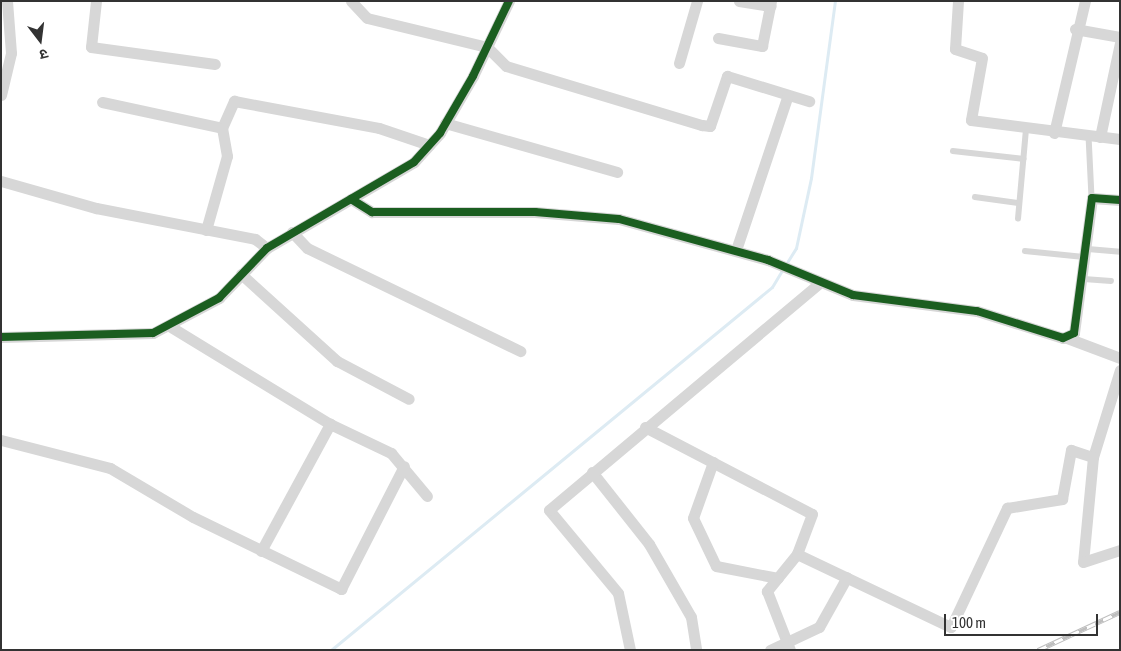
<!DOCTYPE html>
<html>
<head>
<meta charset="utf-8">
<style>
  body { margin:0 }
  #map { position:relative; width:1121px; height:651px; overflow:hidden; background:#fff; font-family:"Asap Condensed","Noto Sans Devanagari",sans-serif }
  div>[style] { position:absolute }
  .stream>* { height:3px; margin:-1.5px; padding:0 1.5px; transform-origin:1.5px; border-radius:1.5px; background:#ddebf3 }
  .service>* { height:5.5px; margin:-2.75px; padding:0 2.75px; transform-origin:2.75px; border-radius:2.75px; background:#d7d7d7 }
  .minor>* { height:11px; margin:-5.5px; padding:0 5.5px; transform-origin:5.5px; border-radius:5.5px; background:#d7d7d7 }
  .rail>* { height:5px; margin-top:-2.5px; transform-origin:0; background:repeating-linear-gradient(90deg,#fff 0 9px,#bebebe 0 18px); box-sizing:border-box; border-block:1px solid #bebebe }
  .cycleway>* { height:8px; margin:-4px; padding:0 4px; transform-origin:4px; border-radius:4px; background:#1b5e20 }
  span { translate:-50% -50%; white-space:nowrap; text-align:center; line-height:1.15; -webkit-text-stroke:5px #fff; paint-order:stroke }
  .frame { position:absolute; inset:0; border:2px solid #333; pointer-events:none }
  .north { position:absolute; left:15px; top:15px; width:50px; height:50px; -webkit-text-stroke:4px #fff; paint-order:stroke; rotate:165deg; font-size:14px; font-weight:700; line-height:20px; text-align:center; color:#333 }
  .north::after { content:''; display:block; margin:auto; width:18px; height:22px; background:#333; clip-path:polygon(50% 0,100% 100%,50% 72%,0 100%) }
  .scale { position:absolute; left:944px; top:614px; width:154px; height:22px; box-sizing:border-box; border:2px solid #333; border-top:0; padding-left:6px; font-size:15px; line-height:18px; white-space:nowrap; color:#333; -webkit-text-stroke:4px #fff; paint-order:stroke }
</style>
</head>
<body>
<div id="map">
  <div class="stream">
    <i style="left:786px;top:264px;width:19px;rotate:-58deg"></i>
    <i style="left:796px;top:248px;width:72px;rotate:-77.9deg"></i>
    <i style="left:811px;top:178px;width:179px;rotate:-82.3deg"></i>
    <i style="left:331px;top:650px;width:571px;rotate:-39.46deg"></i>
    <i style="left:772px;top:287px;width:21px;rotate:-59deg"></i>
  </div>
  <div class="service">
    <i style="left:1089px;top:136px;width:62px;rotate:87.2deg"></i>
    <i style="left:953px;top:151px;width:71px;rotate:6.4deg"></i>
    <i style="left:975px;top:197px;width:44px;rotate:7.8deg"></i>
    <i style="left:1018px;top:219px;width:89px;rotate:-84.9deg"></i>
    <i style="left:1088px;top:249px;width:32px;rotate:5deg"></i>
    <i style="left:1025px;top:251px;width:59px;rotate:5.8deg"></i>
    <i style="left:1084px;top:279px;width:27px;rotate:4deg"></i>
  </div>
  <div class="minor">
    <i style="left:96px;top:1px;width:46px;rotate:96.2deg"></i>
    <i style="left:91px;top:47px;width:125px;rotate:7.8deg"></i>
    <i style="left:351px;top:1px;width:23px;rotate:47deg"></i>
    <i style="left:367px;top:18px;width:123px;rotate:13.6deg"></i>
    <i style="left:487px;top:47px;width:27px;rotate:45deg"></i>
    <i style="left:506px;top:66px;width:205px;rotate:16.8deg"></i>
    <i style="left:702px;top:125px;width:8px;rotate:7deg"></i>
    <i style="left:710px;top:126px;width:53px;rotate:-71.2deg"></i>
    <i style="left:727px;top:76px;width:86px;rotate:17deg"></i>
    <i style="left:739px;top:1px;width:32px;rotate:9deg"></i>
    <i style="left:958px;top:1px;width:48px;rotate:93.6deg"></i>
    <i style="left:955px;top:49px;width:28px;rotate:18deg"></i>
    <i style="left:982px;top:58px;width:63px;rotate:100.1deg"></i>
    <i style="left:971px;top:120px;width:150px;rotate:7.3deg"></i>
    <i style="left:1075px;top:29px;width:46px;rotate:10.1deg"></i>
    <i style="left:718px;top:38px;width:45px;rotate:10.3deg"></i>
    <i style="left:762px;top:46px;width:46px;rotate:-78.7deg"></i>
    <i style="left:679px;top:63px;width:65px;rotate:-73.8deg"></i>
    <i style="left:1px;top:95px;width:43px;rotate:-76.6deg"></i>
    <i style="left:11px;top:53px;width:52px;rotate:-94.4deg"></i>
    <i style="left:102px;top:102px;width:123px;rotate:12.2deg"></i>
    <i style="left:445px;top:123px;width:179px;rotate:15.9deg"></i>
    <i style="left:222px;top:128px;width:30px;rotate:-66deg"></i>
    <i style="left:234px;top:101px;width:147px;rotate:10.5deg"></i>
    <i style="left:379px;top:128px;width:53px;rotate:18.8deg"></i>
    <i style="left:1054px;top:133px;width:136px;rotate:-76.8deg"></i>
    <i style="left:1100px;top:137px;width:96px;rotate:-78deg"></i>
    <i style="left:1px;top:181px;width:99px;rotate:15.9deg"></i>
    <i style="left:96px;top:208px;width:162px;rotate:11deg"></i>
    <i style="left:255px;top:239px;width:15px;rotate:37deg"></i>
    <i style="left:351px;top:199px;width:25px;rotate:32deg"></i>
    <i style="left:372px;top:212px;width:163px"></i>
    <i style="left:535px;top:212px;width:84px;rotate:4.8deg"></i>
    <i style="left:619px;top:219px;width:155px;rotate:15.4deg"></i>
    <i style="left:768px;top:260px;width:92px;rotate:22.4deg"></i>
    <i style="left:853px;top:295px;width:125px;rotate:7.4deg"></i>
    <i style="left:977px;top:311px;width:90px;rotate:17.4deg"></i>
    <i style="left:1063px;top:338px;width:12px;rotate:-24deg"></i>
    <i style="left:1074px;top:333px;width:136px;rotate:-82.4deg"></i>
    <i style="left:1092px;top:198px;width:28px;rotate:4deg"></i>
    <i style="left:206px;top:230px;width:77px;rotate:-74.2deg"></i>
    <i style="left:227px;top:156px;width:28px;rotate:-100deg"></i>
    <i style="left:292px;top:232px;width:22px;rotate:47deg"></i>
    <i style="left:307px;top:248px;width:237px;rotate:25.8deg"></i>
    <i style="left:736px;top:250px;width:163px;rotate:-71.5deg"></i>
    <i style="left:241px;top:274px;width:130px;rotate:42.2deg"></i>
    <i style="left:337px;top:361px;width:81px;rotate:27.8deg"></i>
    <i style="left:171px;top:327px;width:186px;rotate:31.4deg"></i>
    <i style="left:330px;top:424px;width:68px;rotate:25.4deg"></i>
    <i style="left:391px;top:453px;width:56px;rotate:50.1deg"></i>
    <i style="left:1px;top:337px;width:152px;rotate:-1.5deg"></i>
    <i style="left:153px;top:333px;width:75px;rotate:-27.9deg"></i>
    <i style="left:219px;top:298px;width:69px;rotate:-46.2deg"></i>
    <i style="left:267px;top:248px;width:170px;rotate:-30.3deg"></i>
    <i style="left:414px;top:162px;width:39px;rotate:-48deg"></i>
    <i style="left:440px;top:133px;width:66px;rotate:-59.9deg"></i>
    <i style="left:473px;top:76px;width:83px;rotate:-64.4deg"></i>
    <i style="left:1067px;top:338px;width:57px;rotate:20.7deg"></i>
    <i style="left:1120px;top:370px;width:91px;rotate:107.2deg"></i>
    <i style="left:1093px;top:457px;width:105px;rotate:95.4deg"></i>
    <i style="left:1083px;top:562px;width:39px;rotate:-18deg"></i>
    <i style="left:645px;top:427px;width:188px;rotate:27.5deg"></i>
    <i style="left:812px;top:514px;width:43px;rotate:110.6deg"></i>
    <i style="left:797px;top:554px;width:48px;rotate:129deg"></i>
    <i style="left:767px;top:591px;width:63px;rotate:68.7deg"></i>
    <i style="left:1px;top:440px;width:113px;rotate:14.4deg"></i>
    <i style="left:110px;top:468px;width:96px;rotate:30.6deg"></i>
    <i style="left:193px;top:517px;width:165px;rotate:25.9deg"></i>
    <i style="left:341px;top:589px;width:138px;rotate:-62.9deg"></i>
    <i style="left:713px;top:462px;width:59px;rotate:109.7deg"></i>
    <i style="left:693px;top:518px;width:53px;rotate:64.4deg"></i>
    <i style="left:716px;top:566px;width:63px;rotate:11deg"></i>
    <i style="left:592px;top:472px;width:92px;rotate:51.6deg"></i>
    <i style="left:649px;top:544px;width:84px;rotate:60.1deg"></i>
    <i style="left:691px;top:617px;width:33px;rotate:81deg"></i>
    <i style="left:261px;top:551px;width:145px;rotate:-61.5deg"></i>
    <i style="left:797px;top:554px;width:170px;rotate:25.4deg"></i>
    <i style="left:951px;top:627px;width:132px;rotate:-64.8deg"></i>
    <i style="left:1007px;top:508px;width:56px;rotate:-9.3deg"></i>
    <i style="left:1062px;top:499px;width:50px;rotate:-79.6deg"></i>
    <i style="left:1071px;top:450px;width:23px;rotate:18deg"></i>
    <i style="left:630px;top:650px;width:58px;rotate:-101.9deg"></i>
    <i style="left:618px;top:593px;width:108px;rotate:-129.7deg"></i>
    <i style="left:549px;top:510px;width:351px;rotate:-40deg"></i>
    <i style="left:770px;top:650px;width:54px;rotate:-25.1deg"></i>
    <i style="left:819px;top:627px;width:57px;rotate:-60.8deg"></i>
  </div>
  <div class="rail">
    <i style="left:1038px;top:650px;width:90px;rotate:-24.9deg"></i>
  </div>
  <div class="cycleway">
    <i style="left:351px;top:199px;width:25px;rotate:32deg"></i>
    <i style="left:372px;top:212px;width:163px"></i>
    <i style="left:535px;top:212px;width:84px;rotate:4.8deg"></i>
    <i style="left:619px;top:219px;width:155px;rotate:15.4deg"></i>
    <i style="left:768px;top:260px;width:92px;rotate:22.4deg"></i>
    <i style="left:853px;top:295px;width:125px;rotate:7.4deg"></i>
    <i style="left:977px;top:311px;width:90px;rotate:17.4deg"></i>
    <i style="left:1063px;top:338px;width:12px;rotate:-24deg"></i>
    <i style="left:1074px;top:333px;width:136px;rotate:-82.4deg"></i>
    <i style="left:1092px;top:198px;width:28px;rotate:4deg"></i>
    <i style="left:1px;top:337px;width:152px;rotate:-1.5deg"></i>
    <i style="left:153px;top:333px;width:75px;rotate:-27.9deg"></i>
    <i style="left:219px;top:298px;width:69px;rotate:-46.2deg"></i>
    <i style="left:267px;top:248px;width:170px;rotate:-30.3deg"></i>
    <i style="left:414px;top:162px;width:39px;rotate:-48deg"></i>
    <i style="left:440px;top:133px;width:66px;rotate:-59.9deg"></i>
    <i style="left:473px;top:76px;width:83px;rotate:-64.4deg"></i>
  </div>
  <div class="frame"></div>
  <div class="north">उ</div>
  <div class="scale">100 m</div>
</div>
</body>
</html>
